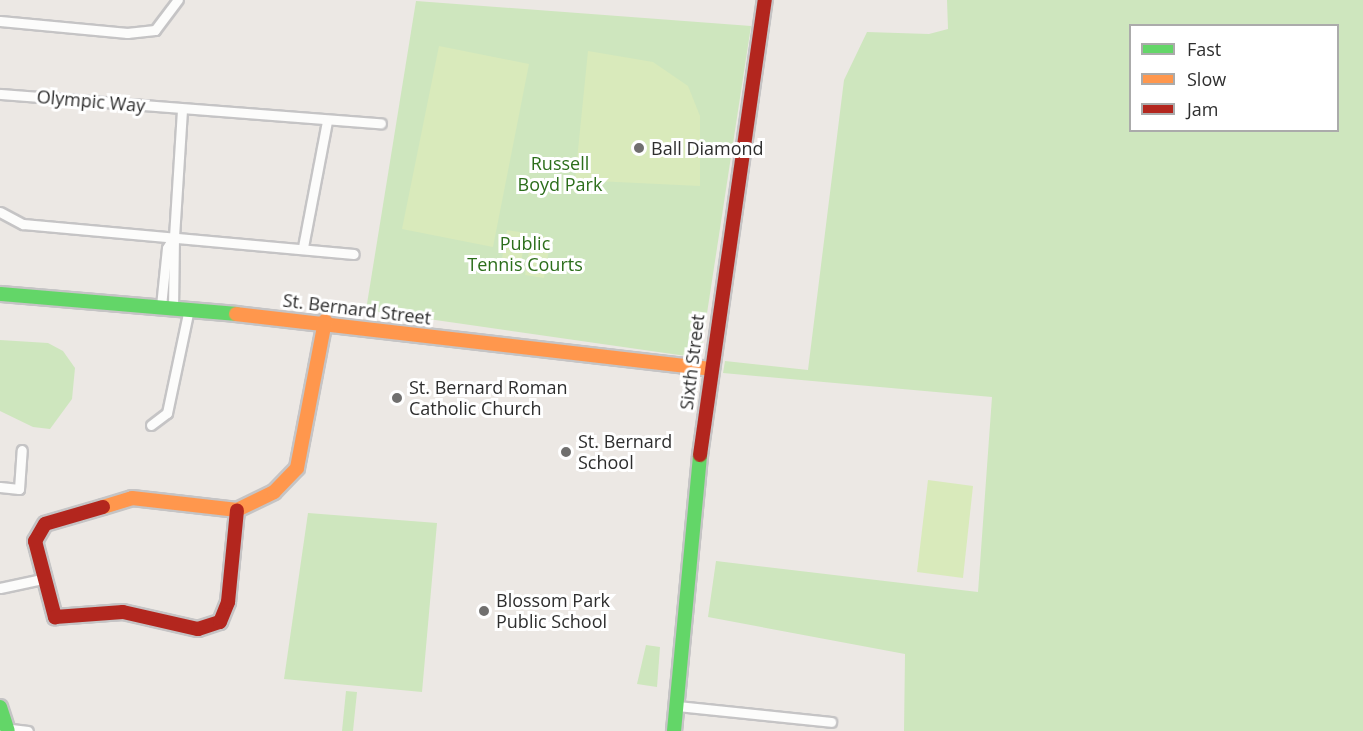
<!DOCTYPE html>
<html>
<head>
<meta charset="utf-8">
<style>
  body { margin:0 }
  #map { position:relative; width:1363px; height:731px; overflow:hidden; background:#ece8e4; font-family:"Open Sans",sans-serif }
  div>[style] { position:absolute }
  .green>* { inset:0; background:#cee6be }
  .pitch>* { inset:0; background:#d9eabb }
  .roads { filter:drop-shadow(2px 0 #c5c4c5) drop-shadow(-2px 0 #c5c4c5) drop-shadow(0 2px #c5c4c5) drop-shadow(0 -2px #c5c4c5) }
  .street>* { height:9px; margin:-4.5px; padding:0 4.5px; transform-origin:4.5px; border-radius:4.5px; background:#fcfcfb }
  .fast>* { height:14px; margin:-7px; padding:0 7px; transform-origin:7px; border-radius:7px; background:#63d668 }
  .slow>* { height:14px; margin:-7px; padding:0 7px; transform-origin:7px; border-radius:7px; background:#ff974d }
  .jam>* { height:14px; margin:-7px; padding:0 7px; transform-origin:7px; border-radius:7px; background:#b3261e }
  .dots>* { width:16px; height:16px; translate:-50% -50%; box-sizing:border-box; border:3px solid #fff; border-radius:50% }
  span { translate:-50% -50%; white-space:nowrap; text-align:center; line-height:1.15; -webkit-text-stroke:6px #fff; paint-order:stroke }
  .street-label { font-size:18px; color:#2e2e2e }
  .poi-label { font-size:18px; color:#2e2e2e }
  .left { translate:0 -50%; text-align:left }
  .park-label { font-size:18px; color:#2c6e1b }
  .legend { position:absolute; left:1129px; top:24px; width:210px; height:108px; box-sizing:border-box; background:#fff; border:2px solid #ababab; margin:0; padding:8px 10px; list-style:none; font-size:18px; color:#2e2e2e }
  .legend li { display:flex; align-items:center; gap:12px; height:30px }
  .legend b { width:30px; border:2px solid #ababab }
</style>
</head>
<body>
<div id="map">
  <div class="green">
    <i style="clip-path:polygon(evenodd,947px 0,1363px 0,1363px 731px,904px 731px,905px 654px,708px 617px,716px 561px,978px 592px,992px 397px,723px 373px,725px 361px,808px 370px,844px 80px,867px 32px,929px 34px,948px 29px,947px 0,1130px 26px,1338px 26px,1338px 130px,1130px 130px,1130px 26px)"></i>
    <i style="clip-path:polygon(416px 1px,751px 26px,702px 346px,693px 357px,366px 310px)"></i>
    <i style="clip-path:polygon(0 340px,48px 343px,63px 351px,75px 368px,72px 399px,50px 429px,33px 427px,0 411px)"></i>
    <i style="clip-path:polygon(308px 513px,437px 523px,422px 692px,284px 679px)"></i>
    <i style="clip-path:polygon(646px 645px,660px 647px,657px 687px,637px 684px)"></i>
    <i style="clip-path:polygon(346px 691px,357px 692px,353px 731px,342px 731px)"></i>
  </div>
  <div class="pitch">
    <i style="clip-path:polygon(439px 46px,529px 64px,493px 247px,402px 229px)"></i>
    <i style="clip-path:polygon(588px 51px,653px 62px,688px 86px,700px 116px,700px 186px,575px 180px)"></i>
    <i style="clip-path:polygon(507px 230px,526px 233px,519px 274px,500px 270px)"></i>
    <i style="clip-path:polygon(532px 234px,551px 238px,544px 278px,525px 275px)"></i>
    <i style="clip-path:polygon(928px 480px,973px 486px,963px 578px,917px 572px)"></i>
  </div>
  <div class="roads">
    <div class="street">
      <i style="left:0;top:21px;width:128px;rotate:5.4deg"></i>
      <i style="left:127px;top:33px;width:28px;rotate:-6deg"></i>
      <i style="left:155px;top:30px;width:38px;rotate:-53deg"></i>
      <i style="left:0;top:94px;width:382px;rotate:4.4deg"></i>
      <i style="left:0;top:212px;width:26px;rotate:28deg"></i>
      <i style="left:23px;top:224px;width:332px;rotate:5.2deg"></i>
      <i style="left:174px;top:237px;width:128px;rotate:-86.4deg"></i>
      <i style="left:303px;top:247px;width:128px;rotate:-79.2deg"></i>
      <i style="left:161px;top:306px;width:58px;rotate:-84.1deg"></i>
      <i style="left:167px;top:248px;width:13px;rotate:-58deg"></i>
      <i style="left:174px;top:237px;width:71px;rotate:90.8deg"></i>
      <i style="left:151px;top:425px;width:20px;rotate:-37deg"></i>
      <i style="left:167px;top:413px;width:106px;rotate:-78.1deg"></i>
      <i style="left:0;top:487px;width:19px;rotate:6deg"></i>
      <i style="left:19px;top:489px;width:39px;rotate:-86deg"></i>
      <i style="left:0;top:588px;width:43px;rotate:-12.1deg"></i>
      <i style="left:677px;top:706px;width:155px;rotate:5.9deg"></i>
      <i style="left:3px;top:728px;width:25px;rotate:7deg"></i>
    </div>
    <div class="fast">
      <i style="left:0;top:294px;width:237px;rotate:4.8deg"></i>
      <i style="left:0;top:707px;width:25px;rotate:72deg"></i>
      <i style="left:674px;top:731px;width:277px;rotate:-84.6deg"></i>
    </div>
    <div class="slow">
      <i style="left:236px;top:314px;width:475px;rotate:6.6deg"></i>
      <i style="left:103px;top:507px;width:30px;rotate:-17deg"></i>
      <i style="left:132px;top:498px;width:106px;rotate:6.5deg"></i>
      <i style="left:237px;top:510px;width:41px;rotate:-25.9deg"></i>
      <i style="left:274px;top:492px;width:33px;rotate:-46deg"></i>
      <i style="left:297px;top:468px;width:150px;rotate:-79.2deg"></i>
    </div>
    <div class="jam">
      <i style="left:700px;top:455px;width:460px;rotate:-81.9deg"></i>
      <i style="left:103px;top:507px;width:60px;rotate:163.7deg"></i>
      <i style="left:45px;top:524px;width:20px;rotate:120deg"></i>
      <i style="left:35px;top:541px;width:79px;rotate:75.3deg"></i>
      <i style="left:55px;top:617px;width:68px;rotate:-4.2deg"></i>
      <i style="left:123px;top:612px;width:77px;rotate:12.8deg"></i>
      <i style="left:198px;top:629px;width:23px;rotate:-18deg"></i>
      <i style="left:220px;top:622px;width:22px;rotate:-68deg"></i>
      <i style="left:228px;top:602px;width:92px;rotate:-84.4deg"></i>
    </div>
  </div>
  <div class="dots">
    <i style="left:639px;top:148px;background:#706f6e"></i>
    <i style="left:397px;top:398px;background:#706f6e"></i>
    <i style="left:566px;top:452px;background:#706f6e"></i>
    <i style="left:484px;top:611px;background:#706f6e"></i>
  </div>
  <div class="street-label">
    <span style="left:91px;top:101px;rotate:5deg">Olympic Way</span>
    <span style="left:357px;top:309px;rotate:7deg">St. Bernard Street</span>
    <span style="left:692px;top:362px;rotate:-83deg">Sixth Street</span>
  </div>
  <div class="poi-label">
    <span class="left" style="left:651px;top:148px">Ball Diamond</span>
    <span class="left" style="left:409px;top:398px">St. Bernard Roman<br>Catholic Church</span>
    <span class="left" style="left:578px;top:452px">St. Bernard<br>School</span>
    <span class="left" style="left:496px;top:611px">Blossom Park<br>Public School</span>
  </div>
  <div class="park-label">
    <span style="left:560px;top:174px">Russell<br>Boyd Park</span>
    <span style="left:525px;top:254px">Public<br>Tennis Courts</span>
  </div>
  <ul class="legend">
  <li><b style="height:8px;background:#63d668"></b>Fast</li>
  <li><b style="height:8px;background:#ff974d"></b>Slow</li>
  <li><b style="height:8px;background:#b3261e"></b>Jam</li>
  </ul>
</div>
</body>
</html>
